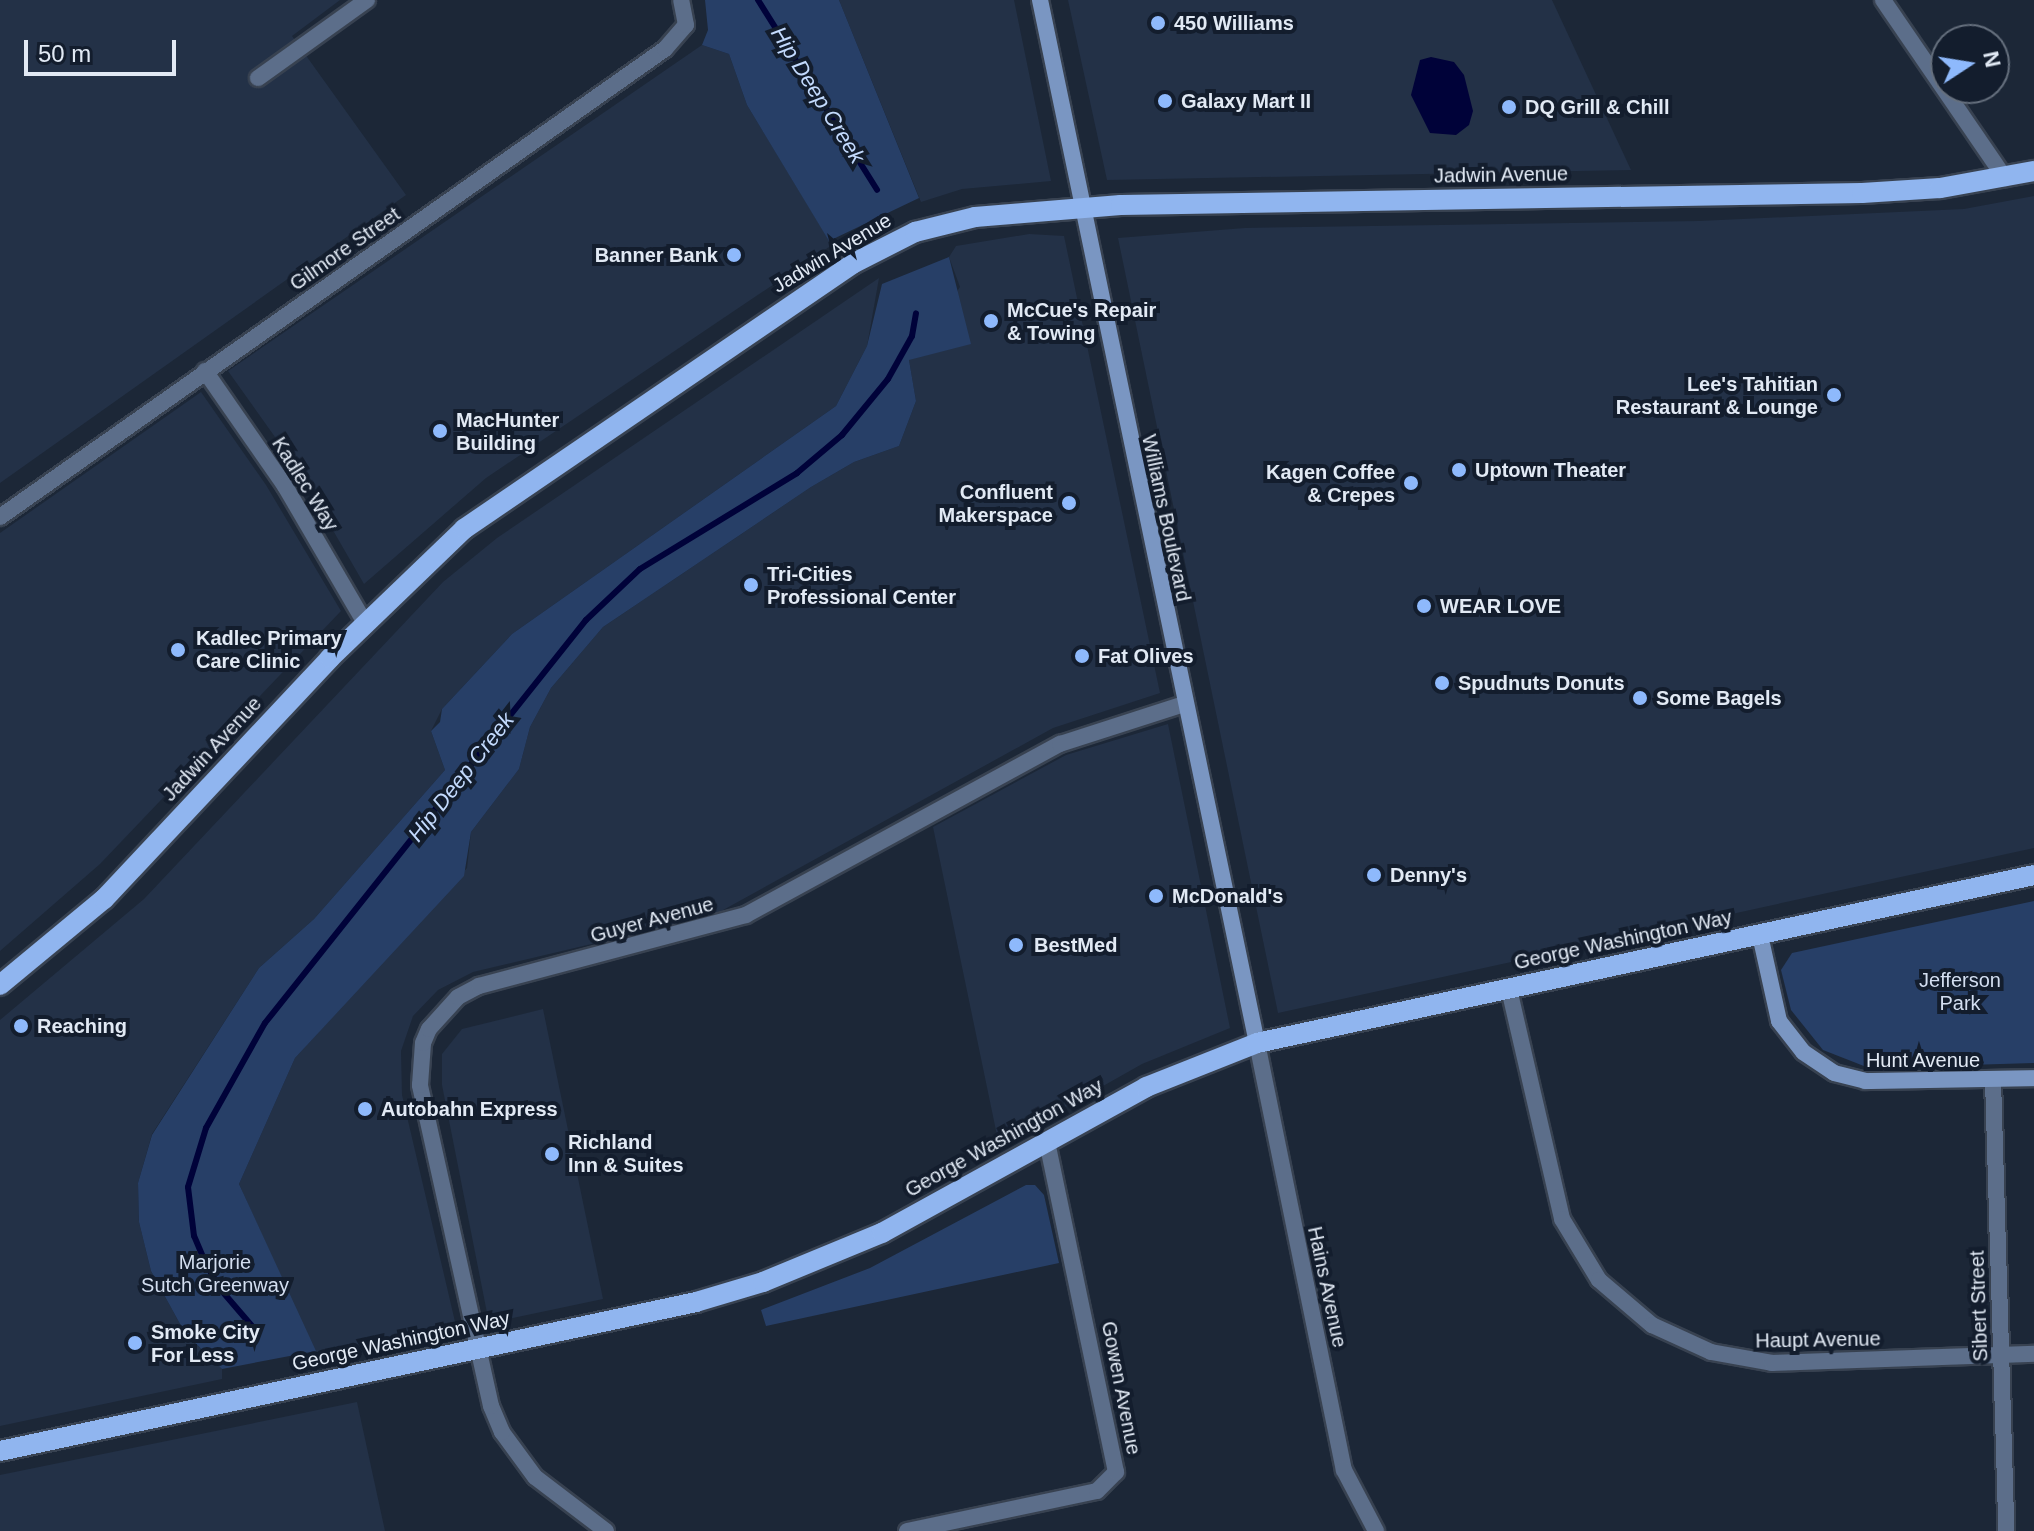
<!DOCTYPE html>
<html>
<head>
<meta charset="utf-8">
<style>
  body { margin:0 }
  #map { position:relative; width:2034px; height:1531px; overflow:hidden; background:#1c2737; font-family:Arial,sans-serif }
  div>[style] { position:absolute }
  .built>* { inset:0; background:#233147 }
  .green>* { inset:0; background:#273f67 }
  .water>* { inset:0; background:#000239 }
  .stream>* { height:6px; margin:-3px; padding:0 3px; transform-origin:3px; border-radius:3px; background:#000239 }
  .roads { filter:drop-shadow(2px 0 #384251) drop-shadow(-2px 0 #384251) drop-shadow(0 2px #384251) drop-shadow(0 -2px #384251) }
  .street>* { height:16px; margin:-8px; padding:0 8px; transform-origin:8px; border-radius:8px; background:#5c6e8a }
  .secondary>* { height:16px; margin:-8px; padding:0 8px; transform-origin:8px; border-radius:8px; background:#7a96c2 }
  .primary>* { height:20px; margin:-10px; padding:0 10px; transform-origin:10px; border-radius:10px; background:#90b5ef }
  .dots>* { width:22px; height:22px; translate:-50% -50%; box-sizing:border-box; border:4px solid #131d2d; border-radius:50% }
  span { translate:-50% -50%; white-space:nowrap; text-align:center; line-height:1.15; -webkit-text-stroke:8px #131d2d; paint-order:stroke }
  .poi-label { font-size:20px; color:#e1e9f4; font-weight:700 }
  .left { translate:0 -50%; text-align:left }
  .right { translate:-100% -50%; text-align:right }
  .street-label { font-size:20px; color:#e1e9f4 }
  .park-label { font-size:20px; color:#d3def0 }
  .water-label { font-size:22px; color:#c3dafd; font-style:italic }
  .north { position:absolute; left:1930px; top:24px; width:80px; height:80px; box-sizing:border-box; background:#131d2d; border:2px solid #656f7d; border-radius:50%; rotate:78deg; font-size:22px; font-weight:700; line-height:32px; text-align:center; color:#e1e9f4 }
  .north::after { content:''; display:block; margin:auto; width:28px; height:36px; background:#8eb9fc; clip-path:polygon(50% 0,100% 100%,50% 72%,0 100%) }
  .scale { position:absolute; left:24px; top:40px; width:152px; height:36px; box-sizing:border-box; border:4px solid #e1e9f4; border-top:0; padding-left:10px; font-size:24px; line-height:28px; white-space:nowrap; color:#e1e9f4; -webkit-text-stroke:6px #131d2d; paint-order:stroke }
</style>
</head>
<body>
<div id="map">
  <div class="built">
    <i style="clip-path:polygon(0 0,340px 0,292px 36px,406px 195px,0 483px)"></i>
    <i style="clip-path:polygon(839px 0,1014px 0,1051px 181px,962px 189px,921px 202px)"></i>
    <i style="clip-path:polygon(1068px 0,1552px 0,1631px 170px,1107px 180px)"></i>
    <i style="clip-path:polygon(702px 45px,729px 54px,747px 105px,832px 245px,486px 478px,364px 584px,297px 468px,228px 371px)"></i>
    <i style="clip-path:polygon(2034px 196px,2034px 848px,1278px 1013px,1118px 238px,1245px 228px,1699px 221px,1964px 209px)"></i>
    <i style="clip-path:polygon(1029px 234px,1064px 236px,1160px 693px,1053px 728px,714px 915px,473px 972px,438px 990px,413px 1016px,401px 1051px,402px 1095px,456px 1326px,317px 1357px,239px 1184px,295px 1058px,467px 868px,471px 832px,519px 769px,530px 727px,551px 688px,603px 627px,811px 487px,854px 462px,899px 446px,916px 401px,909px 360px,960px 287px,949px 257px,956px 246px)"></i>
    <i style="clip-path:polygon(879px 278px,867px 346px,836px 406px,512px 634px,442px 709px,431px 731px,445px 770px,314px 919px,259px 968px,152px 1134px,138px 1183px,139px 1222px,151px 1271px,185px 1333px,222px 1369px,222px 1379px,0 1426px,0 1020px,144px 899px,443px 582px,497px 538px)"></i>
    <i style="clip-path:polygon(201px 392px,266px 485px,341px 611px,100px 864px,0 951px,0 533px)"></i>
    <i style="clip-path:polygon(1168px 724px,1230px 1028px,1142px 1064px,999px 1145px,933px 827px,1066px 755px)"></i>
    <i style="clip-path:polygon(543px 1009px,603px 1299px,489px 1323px,442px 1085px,442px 1054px,462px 1029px)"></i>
    <i style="clip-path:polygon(357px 1402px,385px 1531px,0 1531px,0 1475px)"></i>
  </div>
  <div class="green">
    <i style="clip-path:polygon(705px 0,839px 0,919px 198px,829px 241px,747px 105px,729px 54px,702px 45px,708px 30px)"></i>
    <i style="clip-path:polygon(949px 257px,971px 344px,909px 360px,916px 401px,899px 446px,854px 462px,811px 487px,603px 627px,551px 688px,530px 727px,519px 769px,471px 832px,464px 876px,295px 1058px,239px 1184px,316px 1351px,222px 1369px,185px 1333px,151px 1271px,139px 1222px,138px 1183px,152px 1135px,259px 968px,314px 919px,445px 770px,431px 731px,440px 722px,442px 709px,512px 634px,836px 406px,867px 346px,882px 284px)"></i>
    <i style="clip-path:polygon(2034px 901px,2034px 1063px,1869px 1068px,1823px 1050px,1791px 1010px,1781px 970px,1792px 953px)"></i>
    <i style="clip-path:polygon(1026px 1185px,1035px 1185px,1044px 1195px,1059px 1263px,766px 1326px,761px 1310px,870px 1268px)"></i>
  </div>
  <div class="water">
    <i style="clip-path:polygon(1431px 57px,1454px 62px,1464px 75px,1473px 111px,1469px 125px,1456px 135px,1430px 133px,1411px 95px,1420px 60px)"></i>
  </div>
  <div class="stream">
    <i style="left:758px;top:0;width:224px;rotate:57.9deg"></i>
    <i style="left:258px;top:1333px;width:57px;rotate:-130.7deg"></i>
    <i style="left:221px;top:1290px;width:30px;rotate:-120deg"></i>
    <i style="left:206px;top:1264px;width:30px;rotate:-113deg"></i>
    <i style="left:194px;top:1236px;width:49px;rotate:-97deg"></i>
    <i style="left:188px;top:1187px;width:62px;rotate:-73deg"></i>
    <i style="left:206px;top:1128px;width:120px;rotate:-60.7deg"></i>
    <i style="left:265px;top:1023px;width:515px;rotate:-51.46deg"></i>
    <i style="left:586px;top:620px;width:74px;rotate:-43.4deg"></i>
    <i style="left:640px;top:569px;width:184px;rotate:-31.4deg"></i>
    <i style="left:797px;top:473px;width:59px;rotate:-40.2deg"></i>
    <i style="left:842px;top:435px;width:72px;rotate:-50.6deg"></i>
    <i style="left:888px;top:379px;width:49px;rotate:-60.8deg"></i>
    <i style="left:912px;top:336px;width:23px;rotate:-80deg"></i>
  </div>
  <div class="roads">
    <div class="street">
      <i style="left:1883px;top:0;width:216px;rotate:55.6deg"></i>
      <i style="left:258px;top:78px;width:134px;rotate:-35.6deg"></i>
      <i style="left:205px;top:371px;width:140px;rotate:55.2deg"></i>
      <i style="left:285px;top:486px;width:159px;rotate:59.7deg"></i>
      <i style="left:0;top:517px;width:813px;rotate:-35.14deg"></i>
      <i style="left:665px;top:49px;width:32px;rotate:-49deg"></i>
      <i style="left:686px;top:25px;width:25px;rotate:-101deg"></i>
      <i style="left:1509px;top:989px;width:236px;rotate:77deg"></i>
      <i style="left:1562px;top:1219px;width:71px;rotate:58.8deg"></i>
      <i style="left:1599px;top:1280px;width:70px;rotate:40.3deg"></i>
      <i style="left:1652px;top:1325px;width:65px;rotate:24.6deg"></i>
      <i style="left:1711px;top:1352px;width:62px;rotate:10.2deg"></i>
      <i style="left:1772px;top:1363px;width:262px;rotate:-2deg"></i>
      <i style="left:1257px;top:1043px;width:436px;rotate:78.5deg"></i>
      <i style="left:1344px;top:1470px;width:69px;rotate:62.3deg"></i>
      <i style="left:1993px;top:1080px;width:451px;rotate:88.3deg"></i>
      <i style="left:606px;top:1531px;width:89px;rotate:-142.7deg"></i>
      <i style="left:535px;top:1477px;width:56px;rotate:-126.3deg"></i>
      <i style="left:502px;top:1432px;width:28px;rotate:-113deg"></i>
      <i style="left:491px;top:1406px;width:329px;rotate:-102.5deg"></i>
      <i style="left:420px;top:1085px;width:42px;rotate:-85.9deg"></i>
      <i style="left:423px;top:1043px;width:15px;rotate:-67deg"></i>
      <i style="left:429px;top:1029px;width:43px;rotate:-47.8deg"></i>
      <i style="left:458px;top:997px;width:24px;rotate:-28deg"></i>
      <i style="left:479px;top:986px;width:276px;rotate:-14.9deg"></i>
      <i style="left:746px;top:915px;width:358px;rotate:-28.6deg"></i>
      <i style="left:1060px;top:744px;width:130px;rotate:-17.9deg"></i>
      <i style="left:907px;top:1531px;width:194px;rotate:-11.9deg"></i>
      <i style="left:1097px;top:1491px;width:27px;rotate:-45deg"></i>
      <i style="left:1116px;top:1472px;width:337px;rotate:-101.8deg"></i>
    </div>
    <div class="secondary">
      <i style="left:1040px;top:0;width:1065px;rotate:78.25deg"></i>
      <i style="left:1760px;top:935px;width:88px;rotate:77.5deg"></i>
      <i style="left:1779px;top:1021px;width:39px;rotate:52deg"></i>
      <i style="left:1803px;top:1052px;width:37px;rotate:34deg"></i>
      <i style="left:1834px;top:1073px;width:32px;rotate:14deg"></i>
      <i style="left:1865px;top:1081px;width:169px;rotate:-1deg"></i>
    </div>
    <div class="primary">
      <i style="left:0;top:985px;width:135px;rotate:-39.6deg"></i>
      <i style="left:104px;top:899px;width:330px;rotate:-46.8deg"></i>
      <i style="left:330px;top:658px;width:186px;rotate:-43.9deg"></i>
      <i style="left:464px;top:529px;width:470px;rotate:-34.3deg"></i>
      <i style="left:852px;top:264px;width:71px;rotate:-26.9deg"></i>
      <i style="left:915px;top:232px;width:62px;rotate:-14deg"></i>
      <i style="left:975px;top:217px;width:146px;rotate:-4.7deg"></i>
      <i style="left:1121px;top:205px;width:741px;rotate:-0.93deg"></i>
      <i style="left:1862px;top:193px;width:78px;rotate:-3.7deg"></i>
      <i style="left:1940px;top:188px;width:96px;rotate:-10.3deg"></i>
      <i style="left:0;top:1451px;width:712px;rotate:-12.08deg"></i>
      <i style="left:696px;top:1302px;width:70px;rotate:-16.6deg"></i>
      <i style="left:763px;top:1282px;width:129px;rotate:-22.4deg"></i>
      <i style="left:882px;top:1233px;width:302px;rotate:-28.9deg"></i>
      <i style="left:1146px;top:1087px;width:119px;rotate:-21.6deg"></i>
      <i style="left:1257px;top:1043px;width:795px;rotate:-12.2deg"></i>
    </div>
  </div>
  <div class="dots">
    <i style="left:1158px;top:23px;background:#8eb9fc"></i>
    <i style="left:1165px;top:101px;background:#8eb9fc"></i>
    <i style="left:1509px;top:107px;background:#8eb9fc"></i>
    <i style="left:734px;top:255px;background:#8eb9fc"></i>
    <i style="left:991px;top:321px;background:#8eb9fc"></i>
    <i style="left:1834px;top:395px;background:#8eb9fc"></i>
    <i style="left:440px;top:431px;background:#8eb9fc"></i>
    <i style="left:1459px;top:470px;background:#8eb9fc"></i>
    <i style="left:1411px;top:483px;background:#8eb9fc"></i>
    <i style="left:1069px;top:503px;background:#8eb9fc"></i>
    <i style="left:751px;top:585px;background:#8eb9fc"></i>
    <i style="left:1424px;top:606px;background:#8eb9fc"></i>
    <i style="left:178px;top:650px;background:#8eb9fc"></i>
    <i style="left:1082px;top:656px;background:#8eb9fc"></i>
    <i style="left:1442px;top:683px;background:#8eb9fc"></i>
    <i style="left:1640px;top:698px;background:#8eb9fc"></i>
    <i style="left:1374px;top:875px;background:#8eb9fc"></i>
    <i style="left:1156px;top:896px;background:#8eb9fc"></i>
    <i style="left:1016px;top:945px;background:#8eb9fc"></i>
    <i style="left:21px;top:1026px;background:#8eb9fc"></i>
    <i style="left:365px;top:1109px;background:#8eb9fc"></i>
    <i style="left:552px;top:1154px;background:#8eb9fc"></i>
    <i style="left:135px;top:1343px;background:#8eb9fc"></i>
  </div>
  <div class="poi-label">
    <span class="left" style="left:1174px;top:23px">450 Williams</span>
    <span class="left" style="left:1181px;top:101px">Galaxy Mart II</span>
    <span class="left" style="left:1525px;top:107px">DQ Grill &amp; Chill</span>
    <span class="right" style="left:718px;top:255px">Banner Bank</span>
    <span class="left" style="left:1007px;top:322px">McCue's Repair<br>&amp; Towing</span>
    <span class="right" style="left:1818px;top:396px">Lee's Tahitian<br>Restaurant &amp; Lounge</span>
    <span class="left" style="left:456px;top:432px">MacHunter<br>Building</span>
    <span class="left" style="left:1475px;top:470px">Uptown Theater</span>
    <span class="right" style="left:1395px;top:484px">Kagen Coffee<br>&amp; Crepes</span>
    <span class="right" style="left:1053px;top:504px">Confluent<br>Makerspace</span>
    <span class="left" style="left:767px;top:586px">Tri-Cities<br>Professional Center</span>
    <span class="left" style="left:1440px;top:606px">WEAR LOVE</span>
    <span class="left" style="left:196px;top:650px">Kadlec Primary<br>Care Clinic</span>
    <span class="left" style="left:1098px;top:656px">Fat Olives</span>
    <span class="left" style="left:1458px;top:683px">Spudnuts Donuts</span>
    <span class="left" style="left:1656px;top:698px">Some Bagels</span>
    <span class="left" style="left:1390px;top:875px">Denny's</span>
    <span class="left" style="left:1172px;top:896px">McDonald's</span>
    <span class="left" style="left:1034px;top:945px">BestMed</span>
    <span class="left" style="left:37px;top:1026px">Reaching</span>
    <span class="left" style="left:381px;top:1109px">Autobahn Express</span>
    <span class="left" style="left:568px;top:1154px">Richland<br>Inn &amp; Suites</span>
    <span class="left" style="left:151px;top:1344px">Smoke City<br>For Less</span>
  </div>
  <div class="street-label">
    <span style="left:1501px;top:175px;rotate:-1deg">Jadwin Avenue</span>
    <span style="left:345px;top:249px;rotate:-35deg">Gilmore Street</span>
    <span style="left:832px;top:253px;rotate:-31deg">Jadwin Avenue</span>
    <span style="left:305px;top:484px;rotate:58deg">Kadlec Way</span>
    <span style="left:1166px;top:518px;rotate:78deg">Williams Boulevard</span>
    <span style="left:212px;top:749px;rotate:-47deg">Jadwin Avenue</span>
    <span style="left:652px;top:920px;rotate:-15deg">Guyer Avenue</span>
    <span style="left:1623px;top:940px;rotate:-12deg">George Washington Way</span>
    <span style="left:1923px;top:1060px">Hunt Avenue</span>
    <span style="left:1004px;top:1138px;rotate:-29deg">George Washington Way</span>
    <span style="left:1327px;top:1287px;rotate:78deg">Hains Avenue</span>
    <span style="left:1979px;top:1306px;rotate:-92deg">Sibert Street</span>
    <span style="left:1818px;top:1340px;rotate:-1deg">Haupt Avenue</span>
    <span style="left:401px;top:1341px;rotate:-12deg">George Washington Way</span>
    <span style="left:1121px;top:1388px;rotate:79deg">Gowen Avenue</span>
  </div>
  <div class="park-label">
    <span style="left:1960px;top:992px">Jefferson<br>Park</span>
    <span style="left:215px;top:1274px">Marjorie<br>Sutch Greenway</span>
  </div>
  <div class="water-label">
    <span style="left:818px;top:95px;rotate:58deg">Hip Deep Creek</span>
    <span style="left:461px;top:777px;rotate:-52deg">Hip Deep Creek</span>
  </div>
  <div class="north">N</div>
  <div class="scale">50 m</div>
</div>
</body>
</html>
